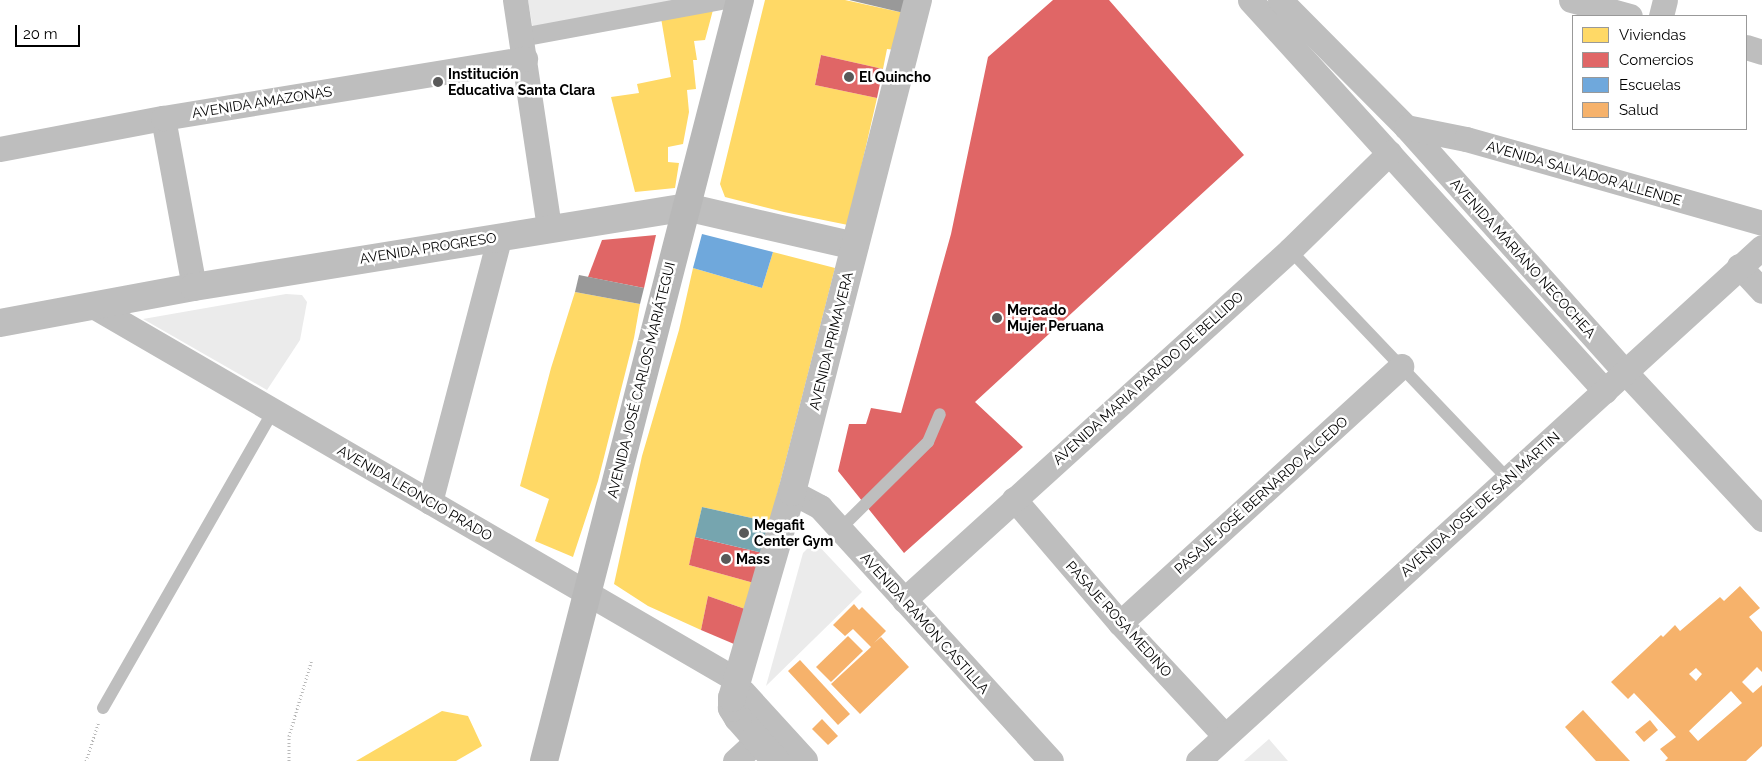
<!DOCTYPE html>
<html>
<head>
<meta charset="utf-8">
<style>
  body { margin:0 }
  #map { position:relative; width:1762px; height:761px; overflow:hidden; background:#fff; font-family:Raleway,sans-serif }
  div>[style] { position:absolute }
  .green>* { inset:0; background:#ebebeb }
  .homes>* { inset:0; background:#ffd966 }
  .shops>* { inset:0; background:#e06666 }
  .schools>* { inset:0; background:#6fa8dc }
  .health>* { inset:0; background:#f6b26b }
  .public>* { inset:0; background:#76a5af }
  .industry>* { inset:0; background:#999 }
  .path>* { height:3px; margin-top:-1.5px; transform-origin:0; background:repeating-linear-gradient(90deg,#b9b9b9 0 1px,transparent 0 3.5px) }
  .service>* { height:12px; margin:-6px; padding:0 6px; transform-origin:6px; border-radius:6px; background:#bebebe }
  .pedestrian>* { height:19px; margin:-9.5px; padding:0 9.5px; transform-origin:9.5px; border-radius:9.5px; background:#bebebe }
  .minor>* { height:25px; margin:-12.5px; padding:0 12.5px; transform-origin:12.5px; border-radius:12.5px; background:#bebebe }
  .tertiary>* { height:28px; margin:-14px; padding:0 14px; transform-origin:14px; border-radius:14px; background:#bebebe }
  .secondary>* { height:28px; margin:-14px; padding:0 14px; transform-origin:14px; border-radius:14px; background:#b8b8b8 }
  .dots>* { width:14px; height:14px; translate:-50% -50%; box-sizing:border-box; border:2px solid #fff; border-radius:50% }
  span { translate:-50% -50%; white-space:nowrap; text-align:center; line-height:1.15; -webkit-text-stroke:5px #fff; paint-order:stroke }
  .poi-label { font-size:14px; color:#000; font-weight:700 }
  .left { translate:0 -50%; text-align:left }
  .street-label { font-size:14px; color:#000 }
  .legend { position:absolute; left:1572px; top:15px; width:175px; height:115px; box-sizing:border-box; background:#fff; border:1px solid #999; margin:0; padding:6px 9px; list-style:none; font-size:15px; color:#000 }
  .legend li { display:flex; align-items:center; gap:10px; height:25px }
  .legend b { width:25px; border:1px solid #999 }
  .scale { position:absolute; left:15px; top:25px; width:65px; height:22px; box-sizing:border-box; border:2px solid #000; border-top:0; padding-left:6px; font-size:15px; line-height:18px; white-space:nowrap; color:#000; -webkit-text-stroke:4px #fff; paint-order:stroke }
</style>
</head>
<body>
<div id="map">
  <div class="green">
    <i style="clip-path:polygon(528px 0,692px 0,533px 29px)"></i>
    <i style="clip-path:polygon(286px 294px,302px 295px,307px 302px,300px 340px,267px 390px,143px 319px)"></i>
    <i style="clip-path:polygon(812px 544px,817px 544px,862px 592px,766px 686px,803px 553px)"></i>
    <i style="clip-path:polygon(1269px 739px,1288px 761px,1244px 761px)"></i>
  </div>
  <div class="homes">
    <i style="clip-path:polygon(765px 0,845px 0,904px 13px,895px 50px,887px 49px,883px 69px,821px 55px,815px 85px,877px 98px,848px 225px,784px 212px,725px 197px,720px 184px)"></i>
    <i style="clip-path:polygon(713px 10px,705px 40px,694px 41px,697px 60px,693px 60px,696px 89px,687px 90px,689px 112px,683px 144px,668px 147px,668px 162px,679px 163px,675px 188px,635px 192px,611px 97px,639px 93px,637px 84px,671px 77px,661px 18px)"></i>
    <i style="clip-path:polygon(773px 252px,835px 268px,770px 522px,702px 507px,689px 565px,754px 583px,745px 609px,708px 596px,701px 630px,648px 606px,614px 584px,642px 456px,679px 330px,693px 268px,762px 288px)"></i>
    <i style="clip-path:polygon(575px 292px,640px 304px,634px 338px,598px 481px,573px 557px,535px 541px,549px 499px,520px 486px,551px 368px)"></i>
    <i style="clip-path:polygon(442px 711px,468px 716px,482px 746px,456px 761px,356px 761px)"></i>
  </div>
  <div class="shops">
    <i style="clip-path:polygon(1053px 0,1109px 0,1244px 155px,975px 402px,1023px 447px,904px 553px,838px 471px,849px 424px,866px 424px,871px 408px,901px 413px,951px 234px,988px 57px)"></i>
    <i style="clip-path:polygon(821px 55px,883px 69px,877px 98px,815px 85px)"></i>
    <i style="clip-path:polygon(656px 235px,644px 288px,588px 277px,602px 240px)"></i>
    <i style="clip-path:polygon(695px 537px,763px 553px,754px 583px,689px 565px)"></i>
    <i style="clip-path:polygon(708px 596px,745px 609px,734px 644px,701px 630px)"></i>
  </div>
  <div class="schools">
    <i style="clip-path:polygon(702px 234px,773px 252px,762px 288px,693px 268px)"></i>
  </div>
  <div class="health">
    <i style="clip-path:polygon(evenodd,1740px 586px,1760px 608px,1749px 617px,1762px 632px,1762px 672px,1757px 667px,1742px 682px,1753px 693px,1762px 685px,1762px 746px,1746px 761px,1665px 761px,1668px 758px,1660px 749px,1676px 737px,1634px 693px,1628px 699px,1611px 682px,1661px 635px,1663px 637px,1675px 625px,1680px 631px,1720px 597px,1724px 601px,1740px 586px,1696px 668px,1702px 674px,1696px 681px,1689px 674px,1696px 668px,1740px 586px,1731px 691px,1742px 703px,1698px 741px,1689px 731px,1731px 691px)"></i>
    <i style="clip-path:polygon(854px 604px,859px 610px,862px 607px,886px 631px,874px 643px,881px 637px,909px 667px,860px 714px,831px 684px,871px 647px,853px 629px,845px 636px,833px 625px)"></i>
    <i style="clip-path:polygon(848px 636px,863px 651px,831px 682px,816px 667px)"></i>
    <i style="clip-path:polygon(800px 660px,850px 714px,838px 725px,788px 671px)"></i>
    <i style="clip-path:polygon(1583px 710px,1630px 761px,1596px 761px,1565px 727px)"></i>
    <i style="clip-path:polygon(822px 719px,838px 736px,828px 745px,812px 729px)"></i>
    <i style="clip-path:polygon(1650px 720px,1658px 730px,1644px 742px,1635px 732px)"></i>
  </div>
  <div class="public">
    <i style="clip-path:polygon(702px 507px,770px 522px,763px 553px,695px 537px)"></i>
  </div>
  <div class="industry">
    <i style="clip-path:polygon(849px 0,907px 0,904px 13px)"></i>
    <i style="clip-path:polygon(579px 275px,644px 288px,640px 304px,575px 292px)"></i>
  </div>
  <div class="path">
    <i style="left:86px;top:761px;width:40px;rotate:-72deg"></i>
    <i style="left:289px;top:761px;width:25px;rotate:-90deg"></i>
    <i style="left:289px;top:736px;width:80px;rotate:-73.4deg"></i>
  </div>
  <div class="service">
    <i style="left:1290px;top:250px;width:316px;rotate:46.4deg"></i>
    <i style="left:840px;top:529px;width:124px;rotate:-44.7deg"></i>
    <i style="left:928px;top:442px;width:30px;rotate:-67deg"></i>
    <i style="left:103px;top:708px;width:342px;rotate:-60.2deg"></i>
  </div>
  <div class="pedestrian">
    <i style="left:521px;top:37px;width:202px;rotate:-10.5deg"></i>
  </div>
  <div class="minor">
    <i style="left:515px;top:0;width:231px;rotate:81.5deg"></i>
    <i style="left:1250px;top:0;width:528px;rotate:47.76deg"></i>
    <i style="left:1280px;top:0;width:179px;rotate:45.2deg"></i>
    <i style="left:1406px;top:127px;width:329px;rotate:48.2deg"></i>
    <i style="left:1625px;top:372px;width:201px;rotate:47deg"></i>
    <i style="left:1571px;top:0;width:61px;rotate:15.2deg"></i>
    <i style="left:1661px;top:16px;width:16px;rotate:-76deg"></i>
    <i style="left:1746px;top:47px;width:17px;rotate:17deg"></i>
    <i style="left:163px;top:118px;width:172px;rotate:79.6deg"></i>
    <i style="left:1406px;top:127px;width:61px;rotate:11.3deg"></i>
    <i style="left:1466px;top:139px;width:308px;rotate:15.8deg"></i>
    <i style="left:0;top:149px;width:166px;rotate:-10.8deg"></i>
    <i style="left:163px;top:118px;width:367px;rotate:-9.3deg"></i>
    <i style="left:1739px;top:266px;width:34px;rotate:47deg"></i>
    <i style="left:93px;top:306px;width:745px;rotate:30.15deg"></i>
    <i style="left:792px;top:492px;width:32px;rotate:28deg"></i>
    <i style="left:820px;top:507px;width:343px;rotate:47.7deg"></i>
    <i style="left:1014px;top:499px;width:163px;rotate:49.5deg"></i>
    <i style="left:1120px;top:623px;width:154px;rotate:47.1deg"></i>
    <i style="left:430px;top:502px;width:275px;rotate:-75.3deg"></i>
    <i style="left:904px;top:600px;width:521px;rotate:-42.2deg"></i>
    <i style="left:1290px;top:250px;width:139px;rotate:-44.4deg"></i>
    <i style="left:1120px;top:623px;width:381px;rotate:-42.4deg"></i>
    <i style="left:735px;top:761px;width:50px;rotate:-42.6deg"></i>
    <i style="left:1198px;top:761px;width:763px;rotate:-42.34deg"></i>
  </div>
  <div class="tertiary">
    <i style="left:0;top:323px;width:197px;rotate:-10.5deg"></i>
    <i style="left:194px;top:287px;width:498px;rotate:-9.2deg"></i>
    <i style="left:686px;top:207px;width:173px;rotate:13deg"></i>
    <i style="left:742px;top:693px;width:92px;rotate:47.6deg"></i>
    <i style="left:776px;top:761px;width:57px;rotate:-131.5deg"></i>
    <i style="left:738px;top:718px;width:12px;rotate:-121deg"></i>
    <i style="left:732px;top:708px;width:10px;rotate:-90deg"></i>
    <i style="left:732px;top:698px;width:215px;rotate:-73.8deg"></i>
    <i style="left:792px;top:492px;width:508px;rotate:-75.64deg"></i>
  </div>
  <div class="secondary">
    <i style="left:544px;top:761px;width:786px;rotate:-75.56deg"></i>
  </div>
  <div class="dots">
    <i style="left:849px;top:77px;background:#595959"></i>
    <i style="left:438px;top:82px;background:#595959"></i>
    <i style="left:997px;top:318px;background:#595959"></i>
    <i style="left:744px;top:533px;background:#595959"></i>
    <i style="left:726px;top:559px;background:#595959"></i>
  </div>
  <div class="poi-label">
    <span class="left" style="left:448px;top:82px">Institución<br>Educativa Santa Clara</span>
    <span class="left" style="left:859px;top:77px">El Quincho</span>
    <span class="left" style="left:1007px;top:318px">Mercado<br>Mujer Peruana</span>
    <span class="left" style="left:754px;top:533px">Megafit<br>Center Gym</span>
    <span class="left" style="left:736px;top:559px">Mass</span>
  </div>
  <div class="street-label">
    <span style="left:262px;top:102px;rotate:-9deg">AVENIDA AMAZONAS</span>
    <span style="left:1584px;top:173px;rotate:16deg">AVENIDA SALVADOR ALLENDE</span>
    <span style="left:428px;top:248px;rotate:-9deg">AVENIDA PROGRESO</span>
    <span style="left:1523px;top:258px;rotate:48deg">AVENIDA MARIANO NECOCHEA</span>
    <span style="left:831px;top:341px;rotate:-76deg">AVENIDA PRIMAVERA</span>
    <span style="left:1148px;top:378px;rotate:-42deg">AVENIDA MARIA PARADO DE BELLIDO</span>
    <span style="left:641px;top:380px;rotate:-76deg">AVENIDA JOSÉ CARLOS MARIÁTEGUI</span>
    <span style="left:415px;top:493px;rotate:30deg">AVENIDA LEONCIO PRADO</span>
    <span style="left:1261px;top:495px;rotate:-42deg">PASAJE JOSÉ BERNARDO ALCEDO</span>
    <span style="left:1480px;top:504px;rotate:-42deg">AVENIDA JOSE DE SAN MARTIN</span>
    <span style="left:1119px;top:619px;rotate:48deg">PASAJE ROSA MEDINO</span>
    <span style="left:925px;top:623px;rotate:48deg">AVENIDA RAMON CASTILLA</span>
  </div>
  <ul class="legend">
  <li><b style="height:14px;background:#ffd966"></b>Viviendas</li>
  <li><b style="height:14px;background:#e06666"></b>Comercios</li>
  <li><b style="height:14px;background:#6fa8dc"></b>Escuelas</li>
  <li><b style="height:14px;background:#f6b26b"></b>Salud</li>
  </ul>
  <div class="scale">20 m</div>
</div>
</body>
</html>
